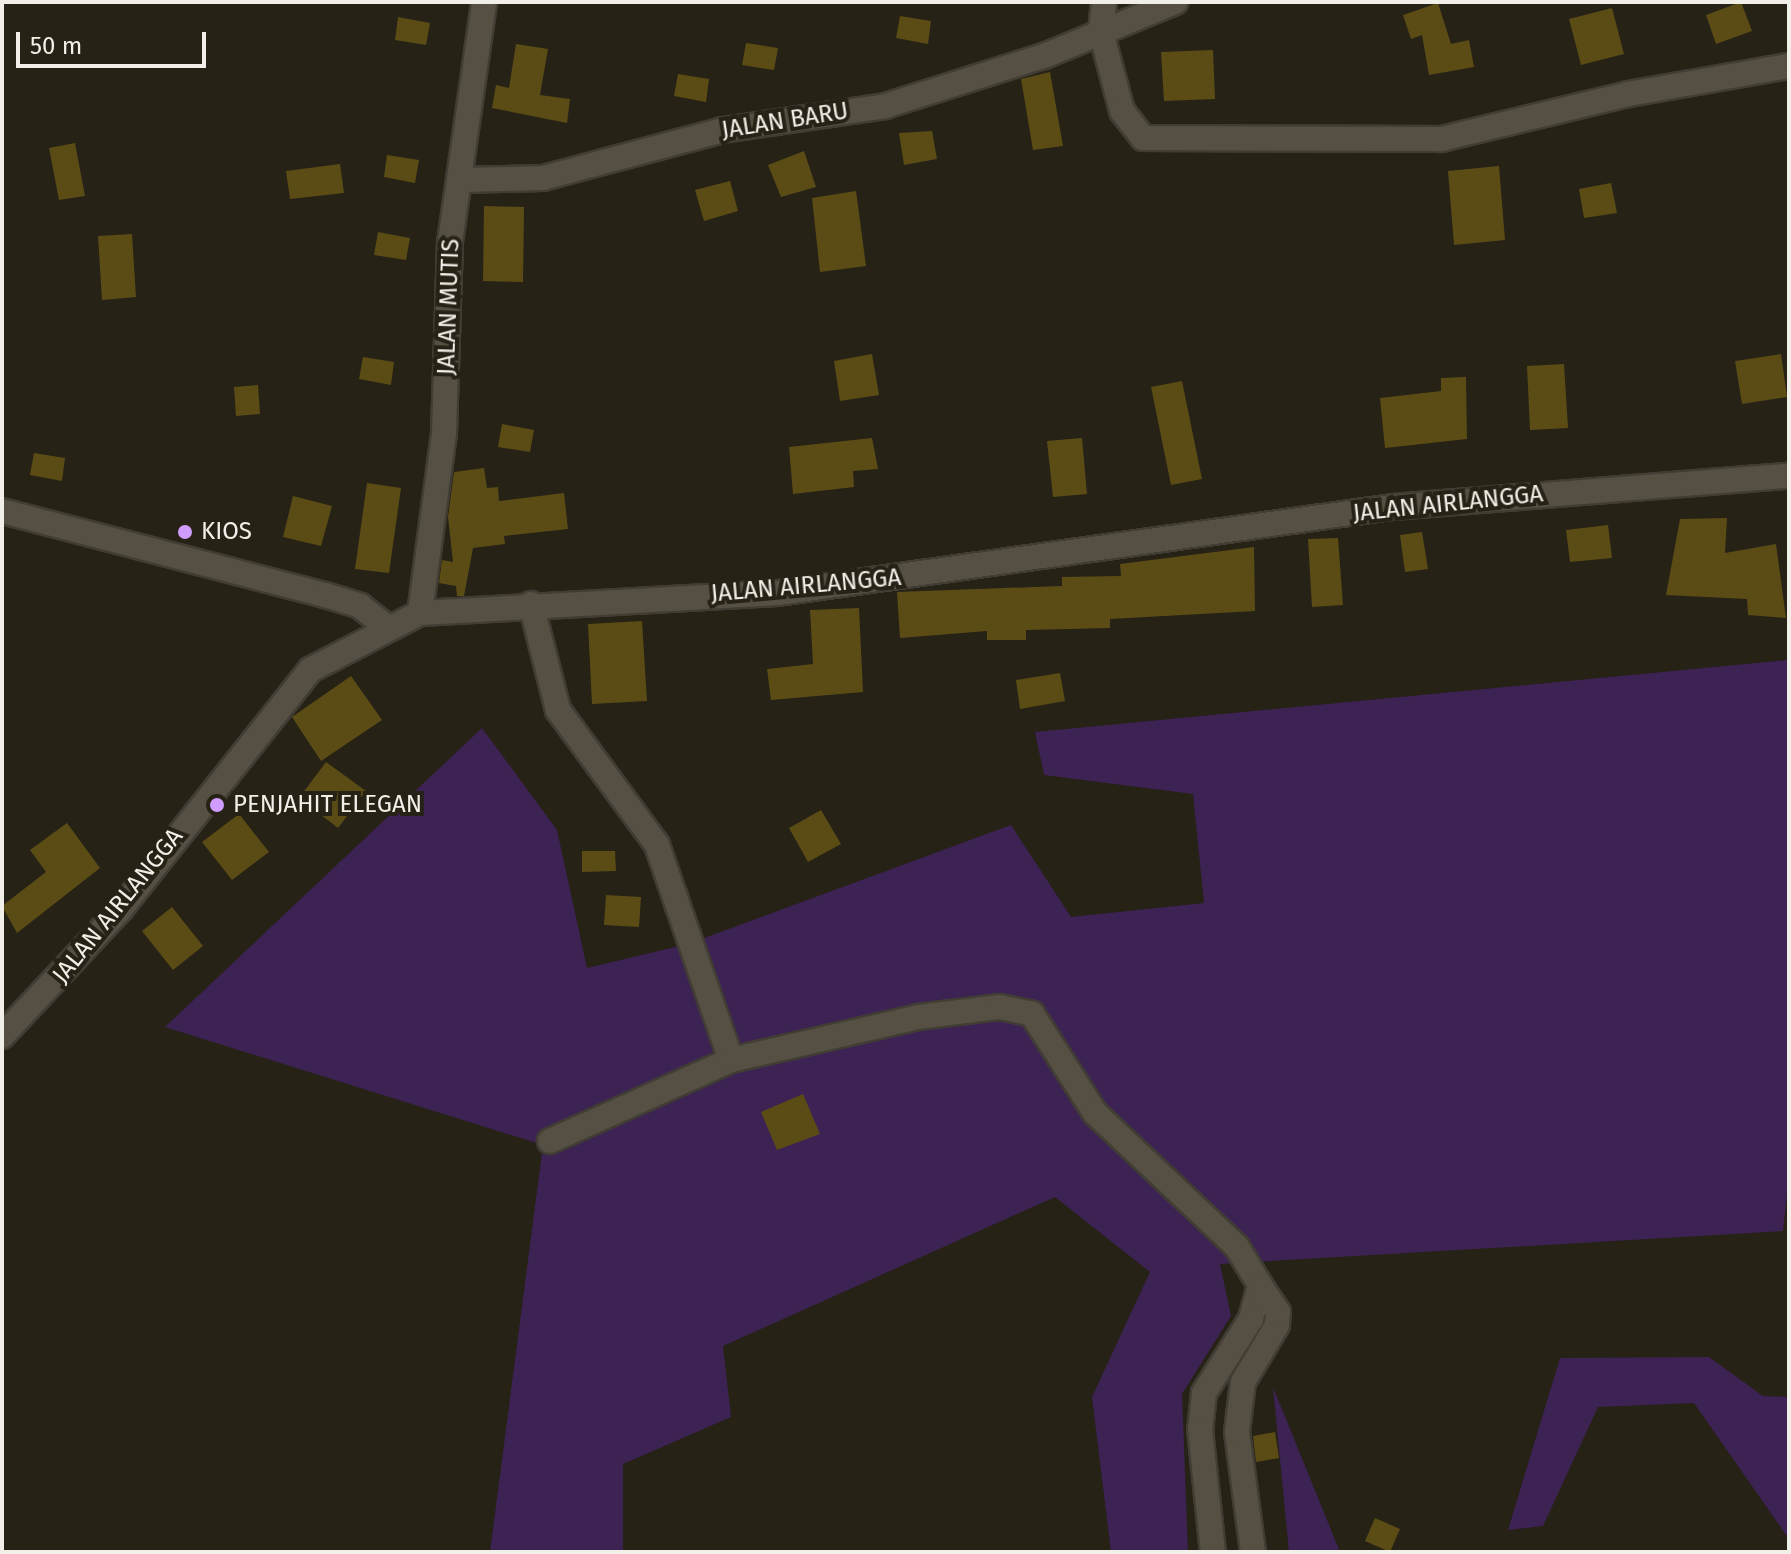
<!DOCTYPE html>
<html>
<head>
<meta charset="utf-8">
<style>
  body { margin:0 }
  #map { position:relative; width:1791px; height:1554px; overflow:hidden; background:#262216; font-family:"Fira Sans",sans-serif }
  div>[style] { position:absolute }
  .green>* { inset:0; background:#3d2254 }
  .building>* { inset:0; background:#5b4c16 }
  .roads { filter:drop-shadow(2px 0 #413d35) drop-shadow(-2px 0 #413d35) drop-shadow(0 2px #413d35) drop-shadow(0 -2px #413d35) }
  .street>* { height:24px; margin:-12px; padding:0 12px; transform-origin:12px; border-radius:12px; background:#555043 }
  .dots>* { width:22px; height:22px; translate:-50% -50%; box-sizing:border-box; border:4px solid #262216; border-radius:50% }
  span { translate:-50% -50%; white-space:nowrap; text-align:center; line-height:1.15; -webkit-text-stroke:8px #262216; paint-order:stroke }
  .street-label { font-size:24px; color:#f1efe7 }
  .poi-label { font-size:24px; color:#f1efe7 }
  .left { translate:0 -50%; text-align:left }
  .frame { position:absolute; inset:0; border:4px solid #f1efe7; pointer-events:none }
  .scale { position:absolute; left:16px; top:32px; width:190px; height:36px; box-sizing:border-box; border:4px solid #f1efe7; border-top:0; padding-left:10px; font-size:24px; line-height:28px; white-space:nowrap; color:#f1efe7; -webkit-text-stroke:6px #262216; paint-order:stroke }
</style>
</head>
<body>
<div id="map">
  <div class="green">
    <i style="clip-path:polygon(1789px 660px,1789px 1175px,1783px 1231px,1220px 1264px,1231px 1316px,1182px 1394px,1188px 1552px,1111px 1552px,1092px 1397px,1150px 1272px,1055px 1197px,723px 1346px,731px 1417px,623px 1464px,623px 1552px,490px 1552px,543px 1145px,165px 1027px,482px 728px,557px 830px,587px 968px,688px 944px,1011px 825px,1071px 917px,1204px 903px,1193px 794px,1044px 775px,1035px 732px)"></i>
    <i style="clip-path:polygon(1709px 1357px,1763px 1396px,1789px 1397px,1789px 1539px,1694px 1403px,1598px 1407px,1543px 1526px,1508px 1530px,1560px 1358px)"></i>
    <i style="clip-path:polygon(1273px 1387px,1340px 1552px,1289px 1552px)"></i>
  </div>
  <div class="building">
    <i style="clip-path:polygon(1741px 2px,1752px 31px,1716px 44px,1706px 15px)"></i>
    <i style="clip-path:polygon(1438px 3px,1451px 44px,1469px 40px,1474px 67px,1429px 75px,1422px 35px,1411px 39px,1403px 15px)"></i>
    <i style="clip-path:polygon(1612px 8px,1624px 54px,1581px 65px,1569px 19px)"></i>
    <i style="clip-path:polygon(900px 16px,931px 21px,928px 44px,896px 38px)"></i>
    <i style="clip-path:polygon(398px 17px,430px 23px,426px 45px,395px 40px)"></i>
    <i style="clip-path:polygon(746px 43px,778px 48px,774px 70px,742px 65px)"></i>
    <i style="clip-path:polygon(516px 44px,548px 49px,540px 95px,570px 99px,567px 123px,492px 108px,496px 85px,509px 88px)"></i>
    <i style="clip-path:polygon(1213px 50px,1215px 99px,1164px 101px,1161px 52px)"></i>
    <i style="clip-path:polygon(1050px 72px,1063px 146px,1033px 150px,1021px 79px)"></i>
    <i style="clip-path:polygon(678px 74px,709px 79px,706px 102px,674px 96px)"></i>
    <i style="clip-path:polygon(932px 131px,937px 159px,904px 165px,899px 133px)"></i>
    <i style="clip-path:polygon(75px 143px,85px 196px,59px 200px,49px 148px)"></i>
    <i style="clip-path:polygon(804px 151px,816px 187px,781px 197px,768px 165px)"></i>
    <i style="clip-path:polygon(387px 155px,419px 160px,415px 183px,384px 177px)"></i>
    <i style="clip-path:polygon(340px 164px,344px 193px,290px 199px,286px 171px)"></i>
    <i style="clip-path:polygon(1499px 166px,1505px 240px,1454px 245px,1448px 171px)"></i>
    <i style="clip-path:polygon(730px 181px,738px 211px,704px 221px,695px 190px)"></i>
    <i style="clip-path:polygon(1611px 183px,1617px 213px,1584px 218px,1579px 189px)"></i>
    <i style="clip-path:polygon(856px 191px,866px 266px,820px 272px,812px 198px)"></i>
    <i style="clip-path:polygon(484px 206px,524px 207px,523px 282px,483px 281px)"></i>
    <i style="clip-path:polygon(378px 232px,410px 238px,406px 260px,374px 255px)"></i>
    <i style="clip-path:polygon(132px 234px,136px 297px,102px 300px,98px 236px)"></i>
    <i style="clip-path:polygon(872px 354px,879px 395px,840px 401px,834px 361px)"></i>
    <i style="clip-path:polygon(1781px 354px,1787px 397px,1742px 404px,1735px 361px)"></i>
    <i style="clip-path:polygon(363px 357px,394px 362px,391px 385px,359px 379px)"></i>
    <i style="clip-path:polygon(1564px 364px,1568px 428px,1530px 430px,1527px 366px)"></i>
    <i style="clip-path:polygon(1466px 377px,1467px 439px,1385px 448px,1380px 398px,1441px 391px,1441px 378px)"></i>
    <i style="clip-path:polygon(1182px 381px,1202px 479px,1171px 485px,1151px 387px)"></i>
    <i style="clip-path:polygon(258px 385px,260px 414px,236px 416px,234px 387px)"></i>
    <i style="clip-path:polygon(502px 424px,534px 430px,530px 452px,498px 447px)"></i>
    <i style="clip-path:polygon(872px 438px,878px 469px,853px 471px,854px 487px,793px 494px,789px 447px)"></i>
    <i style="clip-path:polygon(1082px 438px,1087px 494px,1053px 497px,1047px 441px)"></i>
    <i style="clip-path:polygon(34px 453px,65px 458px,62px 481px,30px 475px)"></i>
    <i style="clip-path:polygon(484px 468px,487px 488px,498px 487px,499px 501px,564px 493px,568px 529px,504px 536px,505px 544px,473px 548px,464px 596px,457px 596px,456px 586px,439px 583px,442px 560px,453px 562px,448px 517px,454px 472px)"></i>
    <i style="clip-path:polygon(367px 483px,401px 488px,389px 573px,355px 569px)"></i>
    <i style="clip-path:polygon(293px 496px,332px 506px,321px 546px,283px 537px)"></i>
    <i style="clip-path:polygon(1727px 518px,1725px 553px,1776px 544px,1786px 618px,1748px 615px,1747px 599px,1666px 595px,1680px 519px)"></i>
    <i style="clip-path:polygon(1608px 525px,1612px 558px,1570px 562px,1566px 530px)"></i>
    <i style="clip-path:polygon(1422px 532px,1428px 569px,1405px 572px,1400px 535px)"></i>
    <i style="clip-path:polygon(1338px 538px,1343px 605px,1312px 607px,1308px 539px)"></i>
    <i style="clip-path:polygon(1254px 547px,1255px 611px,1110px 619px,1110px 628px,1026px 630px,1026px 640px,987px 640px,987px 631px,900px 638px,897px 592px,1062px 586px,1062px 577px,1121px 576px,1120px 564px)"></i>
    <i style="clip-path:polygon(859px 608px,863px 692px,771px 700px,767px 669px,813px 664px,810px 610px)"></i>
    <i style="clip-path:polygon(642px 621px,647px 701px,592px 704px,588px 624px)"></i>
    <i style="clip-path:polygon(1060px 673px,1065px 701px,1020px 709px,1016px 680px)"></i>
    <i style="clip-path:polygon(351px 676px,382px 720px,321px 761px,292px 717px)"></i>
    <i style="clip-path:polygon(326px 762px,366px 791px,338px 828px,299px 798px)"></i>
    <i style="clip-path:polygon(821px 810px,841px 844px,808px 862px,789px 828px)"></i>
    <i style="clip-path:polygon(239px 814px,269px 852px,232px 880px,202px 842px)"></i>
    <i style="clip-path:polygon(67px 823px,100px 868px,17px 933px,2px 906px,46px 872px,30px 850px)"></i>
    <i style="clip-path:polygon(582px 851px,615px 851px,616px 871px,582px 872px)"></i>
    <i style="clip-path:polygon(606px 895px,641px 897px,639px 927px,604px 925px)"></i>
    <i style="clip-path:polygon(172px 907px,203px 946px,173px 970px,142px 931px)"></i>
    <i style="clip-path:polygon(803px 1094px,820px 1134px,777px 1150px,761px 1112px)"></i>
    <i style="clip-path:polygon(1275px 1432px,1279px 1458px,1256px 1462px,1253px 1436px)"></i>
    <i style="clip-path:polygon(1375px 1518px,1400px 1529px,1390px 1552px,1365px 1541px)"></i>
  </div>
  <div class="roads">
    <div class="street">
      <i style="left:1104px;top:2px;width:30px;rotate:96deg"></i>
      <i style="left:1101px;top:32px;width:82px;rotate:75.1deg"></i>
      <i style="left:1122px;top:111px;width:34px;rotate:52deg"></i>
      <i style="left:1143px;top:138px;width:298px;rotate:0.2deg"></i>
      <i style="left:1441px;top:139px;width:192px;rotate:-13.5deg"></i>
      <i style="left:1628px;top:94px;width:163px;rotate:-9.9deg"></i>
      <i style="left:462px;top:180px;width:81px;rotate:-1.4deg"></i>
      <i style="left:543px;top:178px;width:186px;rotate:-14.9deg"></i>
      <i style="left:723px;top:130px;width:164px;rotate:-8.4deg"></i>
      <i style="left:885px;top:106px;width:167px;rotate:-17.5deg"></i>
      <i style="left:1044px;top:56px;width:142px;rotate:-22.4deg"></i>
      <i style="left:2px;top:511px;width:334px;rotate:14.6deg"></i>
      <i style="left:325px;top:595px;width:37px;rotate:17deg"></i>
      <i style="left:360px;top:606px;width:33px;rotate:38deg"></i>
      <i style="left:531px;top:604px;width:109px;rotate:75.7deg"></i>
      <i style="left:558px;top:710px;width:167px;rotate:53.7deg"></i>
      <i style="left:657px;top:845px;width:227px;rotate:71deg"></i>
      <i style="left:420px;top:613px;width:182px;rotate:-82.4deg"></i>
      <i style="left:444px;top:433px;width:191px;rotate:-88.2deg"></i>
      <i style="left:450px;top:242px;width:242px;rotate:-81.9deg"></i>
      <i style="left:2px;top:1036px;width:173px;rotate:-46.9deg"></i>
      <i style="left:120px;top:910px;width:306px;rotate:-51.6deg"></i>
      <i style="left:310px;top:670px;width:124px;rotate:-27.4deg"></i>
      <i style="left:420px;top:613px;width:359px;rotate:-3.2deg"></i>
      <i style="left:778px;top:593px;width:620px;rotate:-7.97deg"></i>
      <i style="left:1392px;top:507px;width:398px;rotate:-4.5deg"></i>
      <i style="left:550px;top:1141px;width:198px;rotate:-24.1deg"></i>
      <i style="left:731px;top:1060px;width:192px;rotate:-12.9deg"></i>
      <i style="left:918px;top:1017px;width:83px;rotate:-7deg"></i>
      <i style="left:1000px;top:1007px;width:33px;rotate:12deg"></i>
      <i style="left:1032px;top:1014px;width:117px;rotate:57.5deg"></i>
      <i style="left:1095px;top:1113px;width:195px;rotate:43.3deg"></i>
      <i style="left:1237px;top:1247px;width:44px;rotate:58.8deg"></i>
      <i style="left:1260px;top:1285px;width:35px;rotate:105deg"></i>
      <i style="left:1251px;top:1319px;width:88px;rotate:122.4deg"></i>
      <i style="left:1204px;top:1393px;width:36px;rotate:96deg"></i>
      <i style="left:1200px;top:1429px;width:124px;rotate:84deg"></i>
      <i style="left:1253px;top:1552px;width:121px;rotate:-97.6deg"></i>
      <i style="left:1237px;top:1432px;width:50px;rotate:-83.2deg"></i>
      <i style="left:1243px;top:1382px;width:66px;rotate:-59.2deg"></i>
      <i style="left:1277px;top:1325px;width:13px;rotate:-86deg"></i>
      <i style="left:1278px;top:1312px;width:32px;rotate:-124deg"></i>
    </div>
  </div>
  <div class="dots">
    <i style="left:185px;top:532px;background:#d09dff"></i>
    <i style="left:217px;top:805px;background:#d09dff"></i>
  </div>
  <div class="street-label">
    <span style="left:785px;top:121px;rotate:-9deg">JALAN BARU</span>
    <span style="left:449px;top:307px;rotate:-88deg">JALAN MUTIS</span>
    <span style="left:1448px;top:504px;rotate:-6deg">JALAN AIRLANGGA</span>
    <span style="left:806px;top:586px;rotate:-5deg">JALAN AIRLANGGA</span>
    <span style="left:118px;top:906px;rotate:-51deg">JALAN AIRLANGGA</span>
  </div>
  <div class="poi-label">
    <span class="left" style="left:201px;top:532px">KIOS</span>
    <span class="left" style="left:233px;top:805px">PENJAHIT ELEGAN</span>
  </div>
  <div class="frame"></div>
  <div class="scale">50 m</div>
</div>
</body>
</html>
